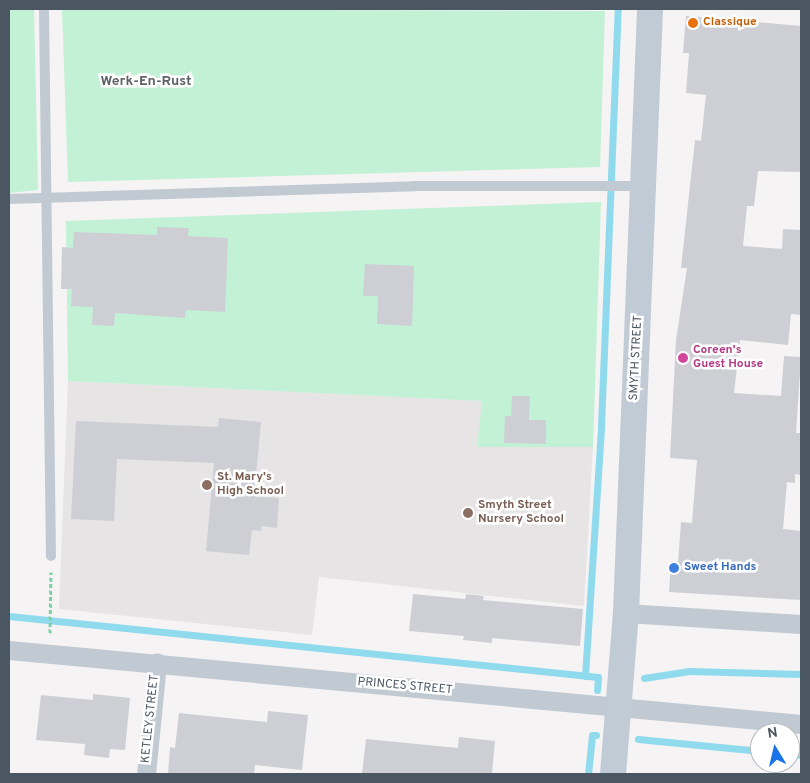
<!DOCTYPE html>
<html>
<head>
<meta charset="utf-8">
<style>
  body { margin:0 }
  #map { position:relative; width:810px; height:783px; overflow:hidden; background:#f5f3f3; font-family:Overpass,sans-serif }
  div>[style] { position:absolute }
  .education>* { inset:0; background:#e6e4e5 }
  .green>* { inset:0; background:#c3f1d5 }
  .stream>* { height:7px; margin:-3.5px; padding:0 3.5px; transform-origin:3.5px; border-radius:3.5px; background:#90daee }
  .building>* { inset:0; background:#cdcfd5 }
  .path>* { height:3px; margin-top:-1.5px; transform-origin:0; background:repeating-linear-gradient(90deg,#7ad0a6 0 4px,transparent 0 6.5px) }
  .lane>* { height:10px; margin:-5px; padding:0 5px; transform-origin:5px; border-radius:5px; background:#c1cad2 }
  .street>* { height:19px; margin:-9.5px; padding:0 9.5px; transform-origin:9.5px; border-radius:9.5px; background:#c1cad2 }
  .secondary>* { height:26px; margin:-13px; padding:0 13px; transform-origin:13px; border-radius:13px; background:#c1cbd6 }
  .dots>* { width:14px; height:14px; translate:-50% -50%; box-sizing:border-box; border:2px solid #fff; border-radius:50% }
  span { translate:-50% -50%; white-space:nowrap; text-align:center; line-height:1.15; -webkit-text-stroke:5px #fff; paint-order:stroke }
  .food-label { font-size:12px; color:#c56008; font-weight:700 }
  .left { translate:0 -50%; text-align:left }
  .hotel-label { font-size:12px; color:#b23c85; font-weight:700 }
  .street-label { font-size:12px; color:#4a5661 }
  .education-label { font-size:12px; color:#785e54; font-weight:700 }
  .shop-label { font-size:12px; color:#366cbe; font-weight:700 }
  .neighbourhood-label { font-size:14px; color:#5f6368; font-weight:700 }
  .frame { position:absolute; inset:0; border:10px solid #4a5661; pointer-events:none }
  .north { position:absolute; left:750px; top:723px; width:50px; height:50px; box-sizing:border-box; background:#fff; border:1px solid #b7bbc0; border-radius:50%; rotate:351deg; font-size:14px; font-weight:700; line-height:20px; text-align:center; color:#4a5661 }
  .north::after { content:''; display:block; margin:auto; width:18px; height:22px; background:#1a73e8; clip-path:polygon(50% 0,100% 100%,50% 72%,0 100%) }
</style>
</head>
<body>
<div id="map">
  <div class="education">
    <i style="clip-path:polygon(68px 381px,483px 401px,477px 447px,593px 447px,584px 606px,319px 577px,312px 635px,59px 609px)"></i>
  </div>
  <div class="green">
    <i style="clip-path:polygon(9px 9px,34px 9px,38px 190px,9px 193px)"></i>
    <i style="clip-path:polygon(62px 9px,605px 11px,600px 167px,68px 182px)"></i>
    <i style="clip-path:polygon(601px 202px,593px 447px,477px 447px,482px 401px,68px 381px,66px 221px)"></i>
  </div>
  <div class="stream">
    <i style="left:9px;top:616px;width:592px;rotate:5.91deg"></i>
    <i style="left:598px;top:677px;width:13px;rotate:94deg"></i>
    <i style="left:585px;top:676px;width:251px;rotate:-86.3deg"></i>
    <i style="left:601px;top:426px;width:417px;rotate:-87.7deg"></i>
    <i style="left:644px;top:678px;width:46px;rotate:-8.8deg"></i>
    <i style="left:689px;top:671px;width:112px;rotate:1.5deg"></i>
    <i style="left:638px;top:739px;width:123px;rotate:5.6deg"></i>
    <i style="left:790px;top:754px;width:11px;rotate:5deg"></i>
    <i style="left:588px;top:774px;width:39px;rotate:-84deg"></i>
    <i style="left:592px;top:735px;width:4px"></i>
  </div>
  <div class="building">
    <i style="clip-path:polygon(686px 16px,801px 26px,801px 172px,758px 171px,754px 206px,747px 206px,743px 246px,782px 249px,783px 229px,801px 230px,801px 315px,791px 314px,788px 345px,740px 340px,734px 393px,781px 396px,784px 356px,801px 357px,796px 433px,801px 433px,801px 475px,795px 474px,795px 483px,787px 482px,783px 529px,801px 531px,801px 600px,669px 592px,671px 561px,678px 562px,681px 522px,692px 523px,697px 460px,670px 458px,676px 340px,687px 268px,681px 268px,695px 140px,701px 141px,706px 95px,686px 93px,689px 53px,683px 53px)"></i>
    <i style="clip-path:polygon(157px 227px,189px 228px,188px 236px,228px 238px,225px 312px,186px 310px,185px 318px,115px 313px,114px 326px,92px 325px,93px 307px,71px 306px,72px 289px,61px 289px,62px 247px,73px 248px,74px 232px,157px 235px)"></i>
    <i style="clip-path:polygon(365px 264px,414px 266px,412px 326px,377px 324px,378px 296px,363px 296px)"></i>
    <i style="clip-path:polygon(512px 396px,530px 396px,529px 420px,546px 420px,546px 444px,504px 443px,505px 416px,511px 416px)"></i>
    <i style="clip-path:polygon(219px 418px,261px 422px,254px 496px,279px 498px,277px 528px,262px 526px,261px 531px,252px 530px,249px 555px,206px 551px,214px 463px,117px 459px,114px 521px,71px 519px,76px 421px,218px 427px)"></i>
    <i style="clip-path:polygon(413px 594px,465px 599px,466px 594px,484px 596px,483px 600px,583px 609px,580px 646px,492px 638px,492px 643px,463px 640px,464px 636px,409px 631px)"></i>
    <i style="clip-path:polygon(93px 694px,130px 698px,125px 750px,110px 749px,109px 758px,84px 755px,85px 744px,36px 740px,41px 695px,93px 700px)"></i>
    <i style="clip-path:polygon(268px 711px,308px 715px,302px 770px,255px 765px,254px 774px,168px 774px,170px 747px,175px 748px,179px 713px,267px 722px)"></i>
    <i style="clip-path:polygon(459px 737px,495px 741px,492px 774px,362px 774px,366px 739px,458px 748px)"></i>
  </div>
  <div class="path">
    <i style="left:50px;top:633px;width:61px;rotate:-89.1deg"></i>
  </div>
  <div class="lane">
    <i style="left:44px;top:9px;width:547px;rotate:89.27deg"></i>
    <i style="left:9px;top:199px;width:406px;rotate:-1.8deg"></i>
    <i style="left:415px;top:186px;width:227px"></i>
  </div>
  <div class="street">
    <i style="left:626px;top:613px;width:175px;rotate:3.6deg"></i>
    <i style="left:9px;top:650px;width:795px;rotate:5.34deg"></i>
    <i style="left:146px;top:774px;width:112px;rotate:-84.3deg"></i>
  </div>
  <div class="secondary">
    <i style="left:613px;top:774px;width:162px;rotate:-85.4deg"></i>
    <i style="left:626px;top:613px;width:604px;rotate:-87.72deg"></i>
  </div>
  <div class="dots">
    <i style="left:693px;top:23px;background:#e8710a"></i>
    <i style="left:683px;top:358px;background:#d1479c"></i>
    <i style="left:207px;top:485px;background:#8d6e63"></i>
    <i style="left:468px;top:513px;background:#8d6e63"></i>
    <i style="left:674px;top:568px;background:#3f7fe0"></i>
  </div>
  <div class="food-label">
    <span class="left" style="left:703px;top:23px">Classique</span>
  </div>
  <div class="hotel-label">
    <span class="left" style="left:693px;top:358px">Coreen's<br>Guest House</span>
  </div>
  <div class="street-label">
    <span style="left:637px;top:358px;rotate:-87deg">SMYTH STREET</span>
    <span style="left:405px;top:687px;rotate:5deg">PRINCES STREET</span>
    <span style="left:151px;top:719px;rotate:-84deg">KETLEY STREET</span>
  </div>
  <div class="education-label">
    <span class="left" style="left:217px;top:485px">St. Mary's<br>High School</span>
    <span class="left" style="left:478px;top:513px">Smyth Street<br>Nursery School</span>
  </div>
  <div class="shop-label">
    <span class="left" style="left:684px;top:568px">Sweet Hands</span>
  </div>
  <div class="neighbourhood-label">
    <span style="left:146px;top:82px">Werk-En-Rust</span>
  </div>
  <div class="frame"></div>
  <div class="north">N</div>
</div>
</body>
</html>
